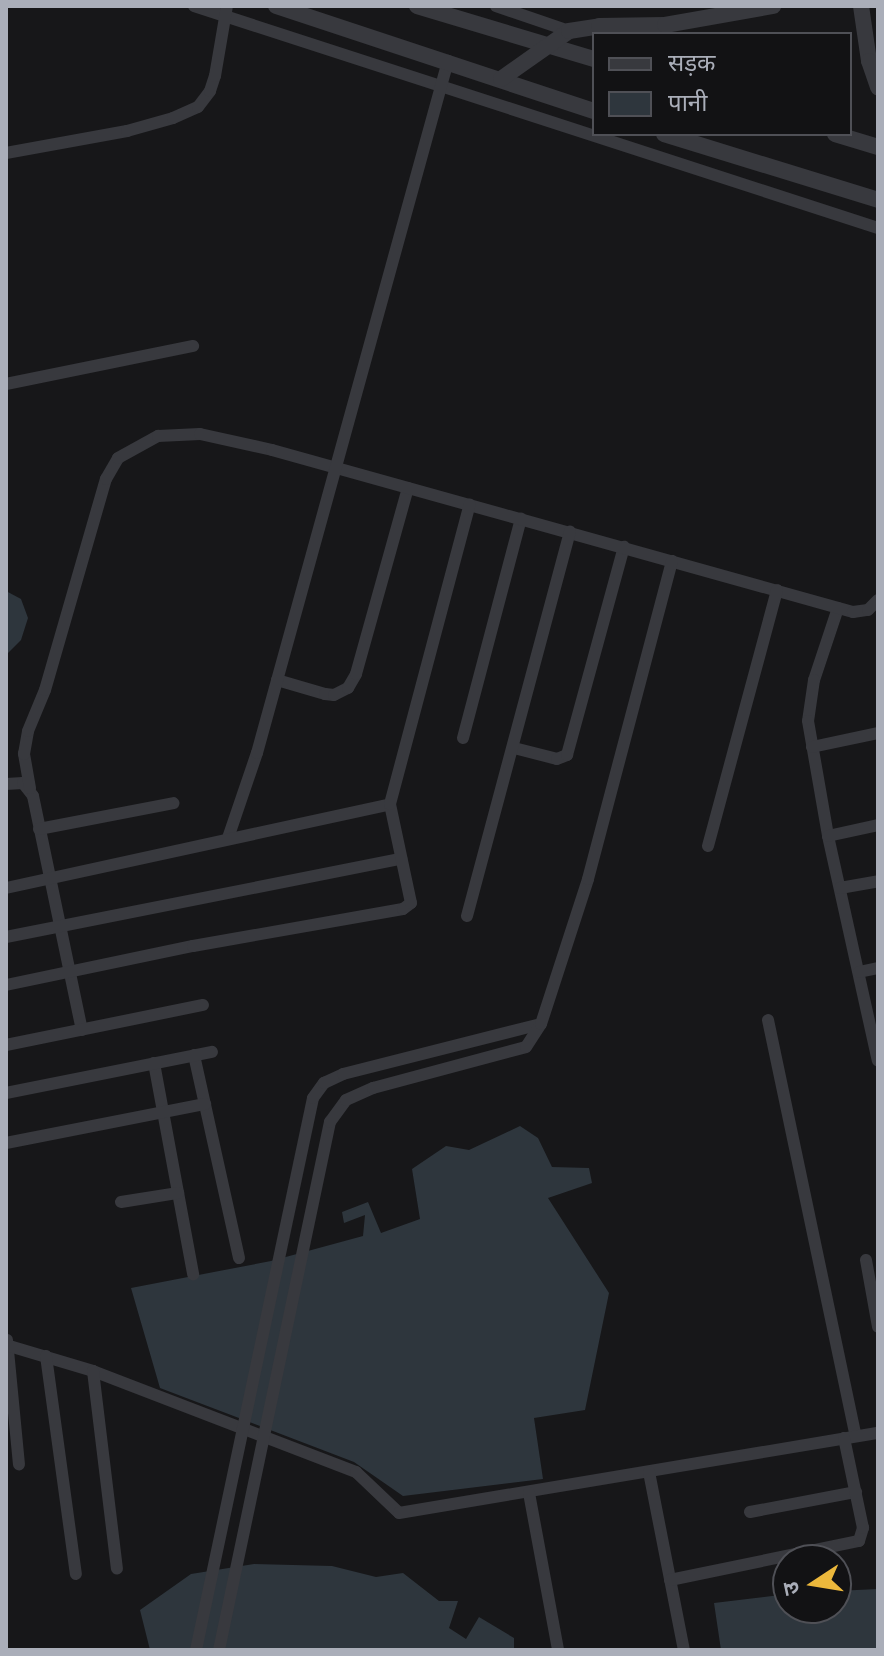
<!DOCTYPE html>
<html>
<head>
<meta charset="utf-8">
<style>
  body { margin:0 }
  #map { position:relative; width:884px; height:1656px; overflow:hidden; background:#171719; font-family:"Space Grotesk","Noto Sans Devanagari",sans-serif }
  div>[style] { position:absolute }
  .water>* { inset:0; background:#2e363d }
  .minor>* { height:12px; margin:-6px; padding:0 6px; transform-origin:6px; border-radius:6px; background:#38393e }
  .tertiary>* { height:16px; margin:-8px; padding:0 8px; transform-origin:8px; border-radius:8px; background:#38393e }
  span { translate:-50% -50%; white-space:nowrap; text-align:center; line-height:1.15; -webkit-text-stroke:8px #121214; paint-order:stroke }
  .frame { position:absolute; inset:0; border:8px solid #aaaeb9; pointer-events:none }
  .legend { position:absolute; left:592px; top:32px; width:260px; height:104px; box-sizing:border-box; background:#121214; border:2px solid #4f5056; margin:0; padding:10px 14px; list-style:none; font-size:24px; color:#aaaeb9 }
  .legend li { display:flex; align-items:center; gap:16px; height:40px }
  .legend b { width:40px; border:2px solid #4f5056 }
  .north { position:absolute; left:772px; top:1544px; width:80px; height:80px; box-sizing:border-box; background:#121214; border:2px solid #4f5056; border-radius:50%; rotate:258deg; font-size:22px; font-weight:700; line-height:32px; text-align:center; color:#aaaeb9 }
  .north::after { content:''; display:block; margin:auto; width:28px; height:36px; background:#ecb83c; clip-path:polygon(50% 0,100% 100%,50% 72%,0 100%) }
</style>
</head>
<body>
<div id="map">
  <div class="water">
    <i style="clip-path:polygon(6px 591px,21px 599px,28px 618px,21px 640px,7px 654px,6px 668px)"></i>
    <i style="clip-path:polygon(520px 1126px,538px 1138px,552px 1167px,589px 1168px,592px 1183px,548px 1198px,609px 1293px,585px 1410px,534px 1418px,543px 1479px,403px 1496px,354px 1462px,160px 1388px,131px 1288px,271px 1261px,363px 1236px,365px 1215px,344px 1223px,342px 1212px,368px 1202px,381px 1233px,420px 1219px,412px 1169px,446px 1146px,469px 1150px)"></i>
    <i style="clip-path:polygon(254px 1564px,332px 1566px,376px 1577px,403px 1573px,439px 1601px,458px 1601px,449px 1628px,466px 1639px,479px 1617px,514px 1638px,514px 1650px,150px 1650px,140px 1610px,191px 1574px)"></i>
    <i style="clip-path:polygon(878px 1589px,878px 1650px,721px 1650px,714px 1603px,788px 1594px,788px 1608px,836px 1608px,836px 1591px)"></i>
  </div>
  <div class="minor">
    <i style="left:194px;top:6px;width:719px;rotate:17.98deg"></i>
    <i style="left:496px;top:6px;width:77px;rotate:18.9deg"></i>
    <i style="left:6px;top:153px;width:123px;rotate:-10.3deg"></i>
    <i style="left:127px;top:131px;width:48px;rotate:-15.8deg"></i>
    <i style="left:173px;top:118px;width:27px;rotate:-24deg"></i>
    <i style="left:198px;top:107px;width:20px;rotate:-53deg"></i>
    <i style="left:210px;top:91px;width:16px;rotate:-72deg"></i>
    <i style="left:215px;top:76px;width:71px;rotate:-80.3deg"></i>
    <i style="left:6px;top:384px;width:191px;rotate:-11.5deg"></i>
    <i style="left:838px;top:608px;width:76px;rotate:108.4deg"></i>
    <i style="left:814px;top:680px;width:41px;rotate:98.3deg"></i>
    <i style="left:808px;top:721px;width:117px;rotate:80.1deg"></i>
    <i style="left:828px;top:836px;width:230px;rotate:77.5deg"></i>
    <i style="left:277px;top:680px;width:50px;rotate:16.3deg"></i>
    <i style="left:325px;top:694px;width:9px;rotate:6deg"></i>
    <i style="left:334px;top:695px;width:16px;rotate:-27deg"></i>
    <i style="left:348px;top:688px;width:16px;rotate:-60deg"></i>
    <i style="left:356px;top:674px;width:193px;rotate:-74.4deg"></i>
    <i style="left:463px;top:738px;width:227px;rotate:-75.2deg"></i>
    <i style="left:812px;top:747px;width:67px;rotate:-12deg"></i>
    <i style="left:514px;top:748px;width:44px;rotate:14.3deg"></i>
    <i style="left:557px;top:759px;width:11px;rotate:-22deg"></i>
    <i style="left:567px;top:755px;width:216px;rotate:-74.7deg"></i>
    <i style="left:6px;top:784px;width:17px;rotate:-3deg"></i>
    <i style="left:23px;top:783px;width:16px;rotate:52deg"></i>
    <i style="left:33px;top:796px;width:239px;rotate:78.2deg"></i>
    <i style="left:30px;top:788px;width:35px;rotate:-100deg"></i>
    <i style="left:24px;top:754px;width:23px;rotate:-80deg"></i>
    <i style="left:28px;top:731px;width:44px;rotate:-67.5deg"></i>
    <i style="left:45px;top:690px;width:220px;rotate:-73.9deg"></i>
    <i style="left:106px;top:479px;width:24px;rotate:-60deg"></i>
    <i style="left:118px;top:458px;width:46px;rotate:-28.8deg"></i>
    <i style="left:158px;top:436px;width:42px;rotate:-2.7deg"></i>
    <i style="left:200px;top:434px;width:74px;rotate:12.5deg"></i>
    <i style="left:272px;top:450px;width:603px;rotate:15.58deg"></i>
    <i style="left:853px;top:612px;width:15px;rotate:-8deg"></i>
    <i style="left:868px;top:610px;width:14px;rotate:-45deg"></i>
    <i style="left:39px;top:829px;width:137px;rotate:-10.9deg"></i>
    <i style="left:828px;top:836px;width:51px;rotate:-12.4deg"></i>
    <i style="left:228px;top:838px;width:90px;rotate:-71.2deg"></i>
    <i style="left:257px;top:753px;width:718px;rotate:-74.57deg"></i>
    <i style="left:708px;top:846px;width:265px;rotate:-74.9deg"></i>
    <i style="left:6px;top:888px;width:393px;rotate:-12.3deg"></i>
    <i style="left:840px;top:888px;width:39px;rotate:-10deg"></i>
    <i style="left:467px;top:916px;width:398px;rotate:-75deg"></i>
    <i style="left:6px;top:937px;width:403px;rotate:-11.2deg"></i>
    <i style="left:859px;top:972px;width:19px;rotate:-12deg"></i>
    <i style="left:6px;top:985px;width:191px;rotate:-11.8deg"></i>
    <i style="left:193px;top:946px;width:213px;rotate:-10deg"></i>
    <i style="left:403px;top:909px;width:10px;rotate:-37deg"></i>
    <i style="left:411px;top:903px;width:101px;rotate:-102deg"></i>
    <i style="left:390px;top:804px;width:310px;rotate:-75.1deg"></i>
    <i style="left:768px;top:1020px;width:425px;rotate:78.1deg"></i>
    <i style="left:6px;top:1045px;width:201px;rotate:-11.5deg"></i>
    <i style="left:194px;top:1055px;width:208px;rotate:77.5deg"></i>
    <i style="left:154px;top:1063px;width:215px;rotate:79.5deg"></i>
    <i style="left:6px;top:1093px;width:210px;rotate:-11.3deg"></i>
    <i style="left:6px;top:1143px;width:203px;rotate:-11.1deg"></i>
    <i style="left:121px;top:1202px;width:58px;rotate:-9deg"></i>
    <i style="left:866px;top:1260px;width:68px;rotate:79.8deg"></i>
    <i style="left:7px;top:1340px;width:125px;rotate:84.5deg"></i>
    <i style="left:6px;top:1345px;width:91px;rotate:16.6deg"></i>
    <i style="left:93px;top:1371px;width:282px;rotate:21deg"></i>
    <i style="left:356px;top:1472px;width:59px;rotate:43.6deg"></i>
    <i style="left:399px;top:1513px;width:486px;rotate:-9.5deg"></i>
    <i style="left:46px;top:1356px;width:220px;rotate:82.2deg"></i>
    <i style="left:93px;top:1371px;width:199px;rotate:83.1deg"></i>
    <i style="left:649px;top:1472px;width:181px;rotate:78.9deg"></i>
    <i style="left:529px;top:1493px;width:160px;rotate:79.5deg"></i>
    <i style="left:750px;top:1512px;width:108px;rotate:-10.7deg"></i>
    <i style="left:670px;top:1580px;width:193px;rotate:-11.7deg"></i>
    <i style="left:859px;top:1541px;width:14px;rotate:-73deg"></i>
    <i style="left:863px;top:1528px;width:92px;rotate:-101.9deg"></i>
    <i style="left:196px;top:1650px;width:564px;rotate:-78.03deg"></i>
    <i style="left:313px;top:1098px;width:19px;rotate:-54deg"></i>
    <i style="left:324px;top:1083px;width:21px;rotate:-25deg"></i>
    <i style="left:343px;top:1074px;width:204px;rotate:-14.2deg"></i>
    <i style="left:219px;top:1650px;width:540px;rotate:-78.13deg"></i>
    <i style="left:330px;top:1122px;width:27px;rotate:-54deg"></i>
    <i style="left:346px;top:1100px;width:30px;rotate:-24deg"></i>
    <i style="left:373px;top:1088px;width:158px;rotate:-15deg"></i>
    <i style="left:526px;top:1047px;width:27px;rotate:-57deg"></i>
    <i style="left:541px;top:1024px;width:152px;rotate:-72deg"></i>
    <i style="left:588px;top:879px;width:329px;rotate:-75.2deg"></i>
  </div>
  <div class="tertiary">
    <i style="left:276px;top:6px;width:335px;rotate:18.3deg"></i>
    <i style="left:417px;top:6px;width:185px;rotate:16.7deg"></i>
    <i style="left:861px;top:6px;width:56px;rotate:81.7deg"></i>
    <i style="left:869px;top:61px;width:28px;rotate:71deg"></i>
    <i style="left:501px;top:79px;width:83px;rotate:-35.2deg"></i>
    <i style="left:569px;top:31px;width:30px;rotate:-9deg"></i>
    <i style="left:599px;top:26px;width:66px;rotate:-0.9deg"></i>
    <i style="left:665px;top:25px;width:110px;rotate:-10deg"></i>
    <i style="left:664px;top:134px;width:224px;rotate:17.1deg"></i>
    <i style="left:835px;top:134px;width:45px;rotate:16.8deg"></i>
  </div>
  <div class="frame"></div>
  <ul class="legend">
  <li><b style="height:10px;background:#38393e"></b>सड़क</li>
  <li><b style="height:22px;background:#2e363d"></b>पानी</li>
  </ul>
  <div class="north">उ</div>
</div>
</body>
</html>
